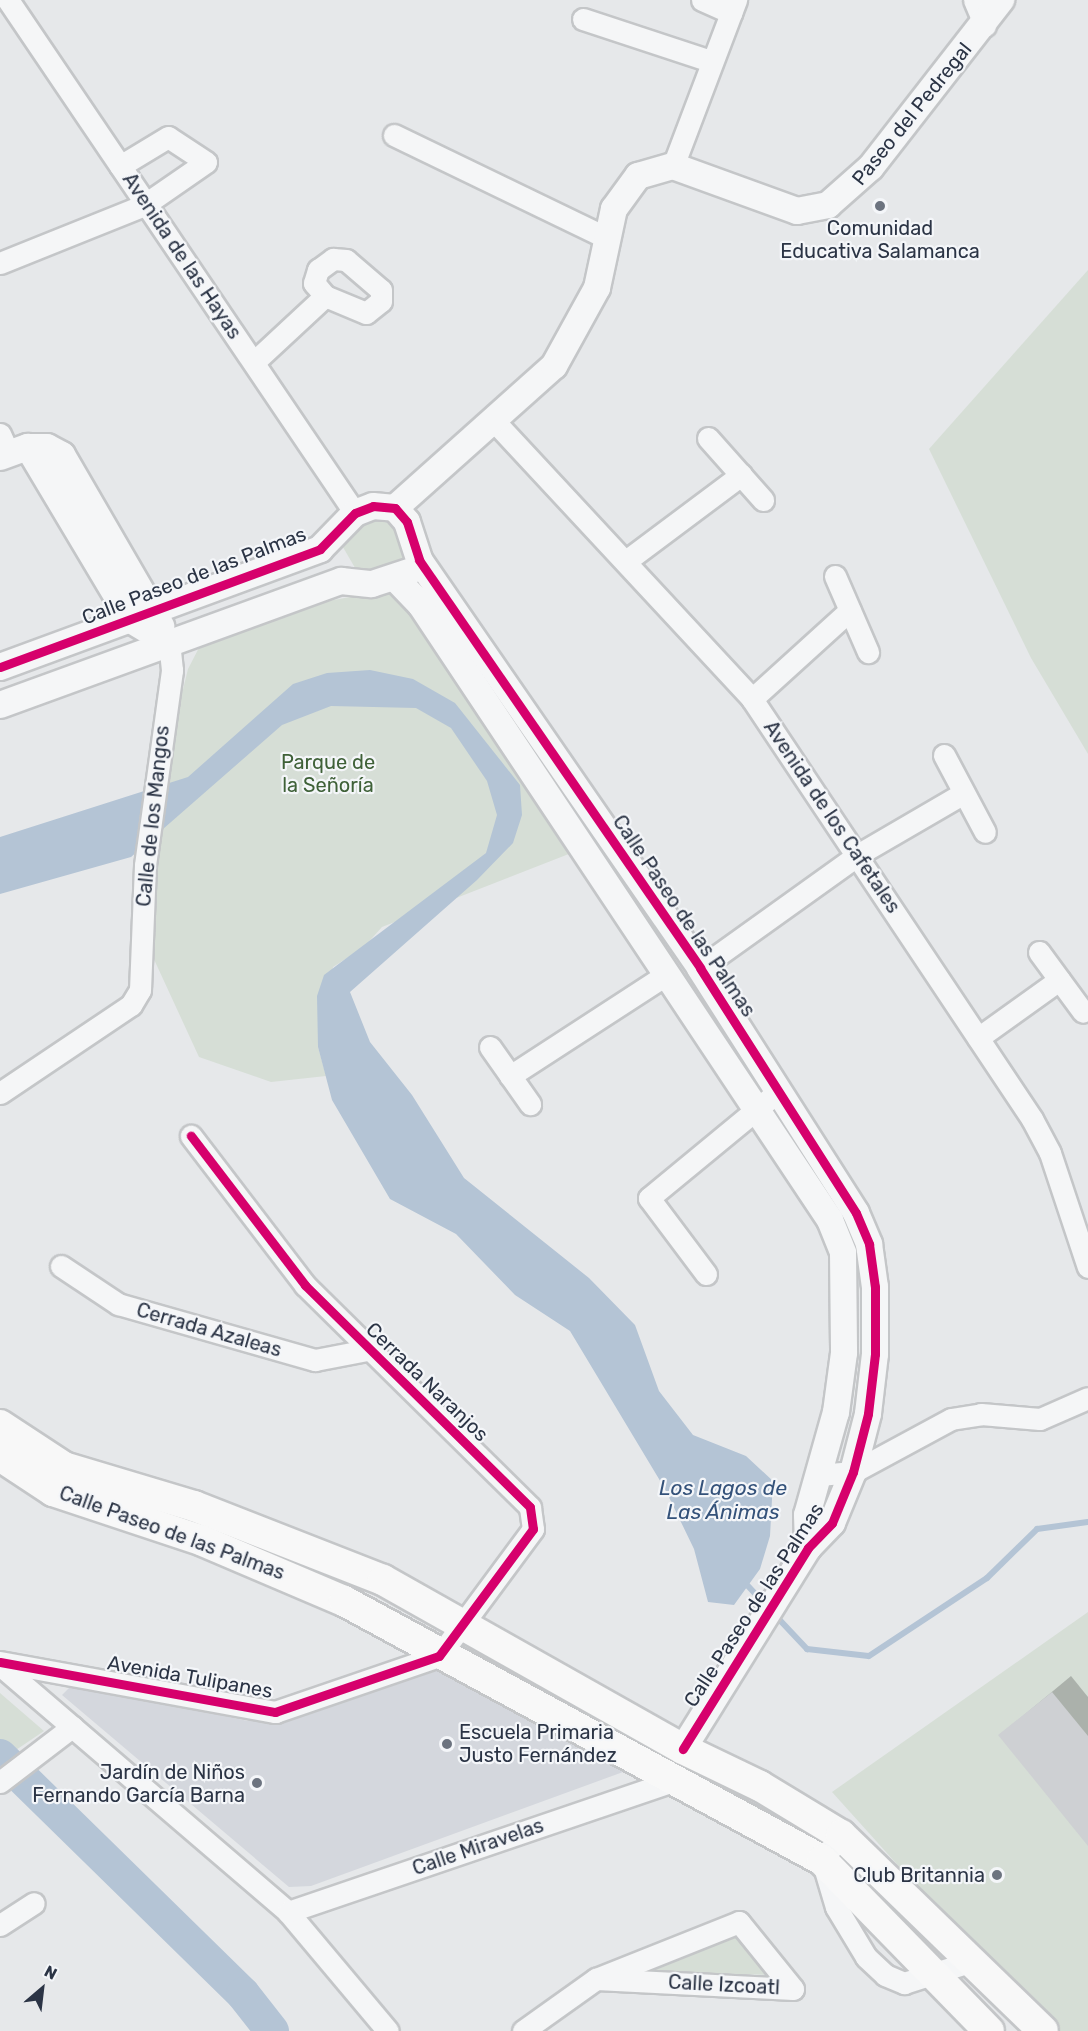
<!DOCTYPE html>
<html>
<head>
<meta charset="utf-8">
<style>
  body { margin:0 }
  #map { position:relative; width:1088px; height:2031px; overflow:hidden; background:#e6e8ea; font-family:Rubik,sans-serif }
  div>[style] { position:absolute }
  .built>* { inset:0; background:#d4d7dd }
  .green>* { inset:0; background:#d6ded6 }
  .water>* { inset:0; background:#b4c4d5 }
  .shadow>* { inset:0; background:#0003 }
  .stream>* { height:6px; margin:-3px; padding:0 3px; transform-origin:3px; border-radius:3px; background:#b4c4d5 }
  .river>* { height:34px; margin:-17px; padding:0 17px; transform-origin:17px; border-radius:17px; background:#b4c4d5 }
  .building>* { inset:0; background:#ced0d3 }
  .roads { filter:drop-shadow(2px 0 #c4c6c8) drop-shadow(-2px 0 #c4c6c8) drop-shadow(0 2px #c4c6c8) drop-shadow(0 -2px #c4c6c8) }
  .minor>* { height:21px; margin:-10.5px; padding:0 10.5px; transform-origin:10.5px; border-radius:10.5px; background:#f5f6f7 }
  .tertiary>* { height:26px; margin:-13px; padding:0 13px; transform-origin:13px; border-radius:13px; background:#f5f6f7 }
  .secondary>* { height:30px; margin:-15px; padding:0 15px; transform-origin:15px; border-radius:15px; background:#f8f8f8 }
  .cycleway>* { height:9px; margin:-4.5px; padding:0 4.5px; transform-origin:4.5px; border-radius:4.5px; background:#d6006c }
  .dots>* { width:16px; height:16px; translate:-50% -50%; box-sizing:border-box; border:3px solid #f4f6f9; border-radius:50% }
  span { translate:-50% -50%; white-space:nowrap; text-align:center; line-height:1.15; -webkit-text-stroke:4.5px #f4f6f9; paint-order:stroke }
  .street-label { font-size:20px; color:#2b3445 }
  .poi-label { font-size:20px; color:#2b3445 }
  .left { translate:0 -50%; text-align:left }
  .right { translate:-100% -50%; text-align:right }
  .park-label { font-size:20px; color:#3f6138 }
  .water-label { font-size:21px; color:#34527a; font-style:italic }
  .north { position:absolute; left:12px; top:1959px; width:60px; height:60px; -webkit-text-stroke:4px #f4f6f9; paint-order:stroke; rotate:28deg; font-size:16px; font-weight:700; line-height:24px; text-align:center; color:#2b3445 }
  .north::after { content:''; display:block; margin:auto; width:21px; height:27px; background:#2b3445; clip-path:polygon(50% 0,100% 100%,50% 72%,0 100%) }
</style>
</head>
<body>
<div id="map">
  <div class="built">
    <i style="clip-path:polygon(443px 1667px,634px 1768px,311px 1886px,289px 1887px,62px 1695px,73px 1684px,248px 1721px,276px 1721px)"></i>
  </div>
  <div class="green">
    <i style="clip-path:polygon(1088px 270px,1088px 754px,1031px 658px,929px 449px)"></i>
    <i style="clip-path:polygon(364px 521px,385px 521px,398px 531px,406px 544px,403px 558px,388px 568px,358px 573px,340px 542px)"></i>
    <i style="clip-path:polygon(392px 589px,579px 850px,382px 927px,364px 947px,333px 967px,318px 1047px,326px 1076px,271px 1082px,199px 1057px,152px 955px,165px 762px,188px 669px,203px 640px,281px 610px)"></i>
    <i style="clip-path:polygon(1088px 1612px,1088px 2031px,1047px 2031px,832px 1792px)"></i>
    <i style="clip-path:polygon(0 1693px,44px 1731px,10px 1754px,0 1745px)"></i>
    <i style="clip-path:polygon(741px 1932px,773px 1975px,639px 1971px)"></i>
  </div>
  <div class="water">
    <i style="clip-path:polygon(370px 670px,413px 679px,455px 703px,520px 785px,522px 815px,513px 843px,477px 880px,350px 992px,370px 1042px,412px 1095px,464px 1178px,589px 1278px,635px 1325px,659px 1391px,693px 1435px,746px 1456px,773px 1481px,770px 1536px,760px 1569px,734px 1605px,708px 1602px,694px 1549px,665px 1489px,570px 1331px,515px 1295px,456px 1234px,390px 1199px,332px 1100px,318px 1047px,317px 996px,324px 975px,486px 853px,497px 815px,487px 781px,451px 728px,416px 708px,331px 706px,282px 725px,131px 857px,0 894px,0 837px,188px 777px,293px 684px,327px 673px)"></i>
  </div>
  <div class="shadow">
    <i style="clip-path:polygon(1071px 1676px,1088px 1697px,1088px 1844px,1000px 1735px)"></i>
  </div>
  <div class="stream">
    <i style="left:748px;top:1586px;width:26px;rotate:47deg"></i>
    <i style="left:775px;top:1615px;width:47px;rotate:46.7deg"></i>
    <i style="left:807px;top:1649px;width:62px;rotate:6.4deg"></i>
    <i style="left:869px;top:1656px;width:141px;rotate:-33.5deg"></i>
    <i style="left:987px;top:1578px;width:70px;rotate:-44.4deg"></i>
    <i style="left:1037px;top:1529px;width:51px;rotate:-7.8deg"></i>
  </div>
  <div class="river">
    <i style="left:0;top:1756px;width:340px;rotate:44.4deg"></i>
    <i style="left:243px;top:1994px;width:47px;rotate:51.9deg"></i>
  </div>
  <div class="building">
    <i style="clip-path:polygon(1052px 1692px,1088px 1736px,1088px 1846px,998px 1735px)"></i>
  </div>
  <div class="roads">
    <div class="minor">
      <i style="left:8px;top:0;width:619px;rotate:55.93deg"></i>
      <i style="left:702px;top:0;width:32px;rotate:24deg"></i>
      <i style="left:974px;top:0;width:28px;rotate:67deg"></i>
      <i style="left:583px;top:19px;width:135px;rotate:18.2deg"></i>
      <i style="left:394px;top:135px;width:237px;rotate:25.8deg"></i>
      <i style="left:673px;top:166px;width:178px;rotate:-69.2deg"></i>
      <i style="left:333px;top:259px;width:13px;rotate:4deg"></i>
      <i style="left:346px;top:260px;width:46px;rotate:40.6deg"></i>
      <i style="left:381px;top:290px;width:11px;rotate:90deg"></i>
      <i style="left:381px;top:301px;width:19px;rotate:141deg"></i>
      <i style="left:366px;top:313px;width:44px;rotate:-157.5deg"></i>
      <i style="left:325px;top:296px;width:17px;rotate:-130deg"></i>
      <i style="left:314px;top:283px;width:14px;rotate:-73deg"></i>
      <i style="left:318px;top:270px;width:19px;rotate:-36deg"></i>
      <i style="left:0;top:263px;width:155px;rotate:-21.9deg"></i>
      <i style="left:144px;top:205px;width:75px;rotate:-34.7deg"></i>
      <i style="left:206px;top:162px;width:45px;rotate:-146.7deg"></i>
      <i style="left:168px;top:137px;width:56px;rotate:148.9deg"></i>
      <i style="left:254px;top:362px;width:97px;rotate:-42.9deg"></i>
      <i style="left:495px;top:422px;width:378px;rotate:47.1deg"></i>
      <i style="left:752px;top:699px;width:505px;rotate:56.31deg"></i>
      <i style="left:1032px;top:1119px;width:38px;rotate:62deg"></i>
      <i style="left:1050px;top:1153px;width:120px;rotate:71.6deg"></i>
      <i style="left:0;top:434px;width:22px;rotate:66deg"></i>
      <i style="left:708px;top:438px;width:83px;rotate:48.4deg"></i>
      <i style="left:626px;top:561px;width:144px;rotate:-36.8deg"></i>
      <i style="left:835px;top:576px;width:83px;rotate:66.5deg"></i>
      <i style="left:752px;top:699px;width:132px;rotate:-42.2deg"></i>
      <i style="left:944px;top:755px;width:87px;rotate:62deg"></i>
      <i style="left:1039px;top:952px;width:74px;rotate:53.7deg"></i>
      <i style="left:700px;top:968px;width:196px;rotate:-35.6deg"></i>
      <i style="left:859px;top:854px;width:121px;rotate:-30.2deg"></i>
      <i style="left:978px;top:1038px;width:100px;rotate:-35.6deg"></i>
      <i style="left:490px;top:1047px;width:70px;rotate:54.9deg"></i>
      <i style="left:510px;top:1076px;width:187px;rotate:-33deg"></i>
      <i style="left:0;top:1093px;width:158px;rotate:-33.9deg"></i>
      <i style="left:131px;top:1005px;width:17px;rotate:-59deg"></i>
      <i style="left:140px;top:990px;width:125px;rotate:-87.7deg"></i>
      <i style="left:145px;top:865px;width:197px;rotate:-82.1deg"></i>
      <i style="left:172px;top:670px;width:27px;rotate:-96deg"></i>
      <i style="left:61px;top:1266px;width:69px;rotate:33.7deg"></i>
      <i style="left:118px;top:1304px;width:205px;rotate:15.9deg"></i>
      <i style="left:315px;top:1360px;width:53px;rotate:-10.9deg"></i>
      <i style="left:706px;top:1274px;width:95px;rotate:-126.9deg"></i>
      <i style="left:649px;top:1198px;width:168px;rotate:-39.5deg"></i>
      <i style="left:819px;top:1475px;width:34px;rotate:-5deg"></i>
      <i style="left:853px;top:1472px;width:111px;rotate:-28.4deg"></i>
      <i style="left:951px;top:1419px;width:30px;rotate:-9deg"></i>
      <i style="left:981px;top:1414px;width:59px;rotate:4.8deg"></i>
      <i style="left:1040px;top:1419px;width:52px;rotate:-23.6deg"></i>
      <i style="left:0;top:1662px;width:280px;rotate:10.3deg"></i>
      <i style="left:275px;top:1712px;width:173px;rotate:-18.9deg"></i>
      <i style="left:439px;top:1656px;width:158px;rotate:-53.5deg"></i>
      <i style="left:533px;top:1529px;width:22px;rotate:-98deg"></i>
      <i style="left:530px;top:1507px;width:316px;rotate:-135.4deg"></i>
      <i style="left:305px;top:1285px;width:188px;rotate:-127.4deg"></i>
      <i style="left:0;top:1665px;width:379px;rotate:40.6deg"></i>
      <i style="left:288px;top:1912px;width:155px;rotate:50deg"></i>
      <i style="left:0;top:1782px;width:91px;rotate:-37.4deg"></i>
      <i style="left:841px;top:1835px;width:31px;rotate:127deg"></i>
      <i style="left:822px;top:1860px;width:49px;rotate:73.4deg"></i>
      <i style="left:836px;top:1907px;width:58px;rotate:59deg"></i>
      <i style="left:866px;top:1957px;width:26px;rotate:43deg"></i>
      <i style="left:885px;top:1975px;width:21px;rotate:23deg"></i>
      <i style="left:904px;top:1983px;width:71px;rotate:-17.9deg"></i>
      <i style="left:288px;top:1912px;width:403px;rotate:-18.8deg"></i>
      <i style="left:0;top:1925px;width:40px;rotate:-32.9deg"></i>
      <i style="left:523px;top:2031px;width:90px;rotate:-35.5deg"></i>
      <i style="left:596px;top:1979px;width:154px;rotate:-21.7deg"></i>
      <i style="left:739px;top:1922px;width:86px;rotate:51.1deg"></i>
      <i style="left:793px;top:1989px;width:197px;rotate:-177.1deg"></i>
    </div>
    <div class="tertiary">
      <i style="left:28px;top:447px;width:201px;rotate:59.2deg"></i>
      <i style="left:131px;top:620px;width:17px;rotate:31deg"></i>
      <i style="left:0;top:457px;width:30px;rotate:-20deg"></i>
      <i style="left:28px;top:447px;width:19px"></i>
      <i style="left:47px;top:447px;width:17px;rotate:28deg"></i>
      <i style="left:62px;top:455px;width:198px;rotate:59.9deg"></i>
      <i style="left:395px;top:508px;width:213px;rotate:-41.8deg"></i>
      <i style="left:554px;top:366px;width:89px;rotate:-61.1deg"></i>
      <i style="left:597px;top:288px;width:81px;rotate:-77.9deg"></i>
      <i style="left:614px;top:209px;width:41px;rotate:-54deg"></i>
      <i style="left:638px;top:176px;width:36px;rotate:-16deg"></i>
      <i style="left:673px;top:166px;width:132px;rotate:19.9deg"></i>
      <i style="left:797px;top:211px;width:32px;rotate:-11deg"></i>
      <i style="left:828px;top:205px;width:57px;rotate:-41.5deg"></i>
      <i style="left:871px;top:167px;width:212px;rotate:-52.1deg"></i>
      <i style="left:396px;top:579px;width:36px;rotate:46deg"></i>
      <i style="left:421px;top:605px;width:739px;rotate:56.37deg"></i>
      <i style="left:830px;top:1220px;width:35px;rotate:68deg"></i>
      <i style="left:843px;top:1253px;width:100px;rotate:89.4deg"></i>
      <i style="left:844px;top:1353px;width:60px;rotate:97.7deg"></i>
      <i style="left:836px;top:1412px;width:107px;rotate:105.7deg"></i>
      <i style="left:807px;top:1515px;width:33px;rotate:88deg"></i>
      <i style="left:0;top:667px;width:341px;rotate:-20.2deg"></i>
      <i style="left:320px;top:549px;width:50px;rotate:-45.8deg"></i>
      <i style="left:355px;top:513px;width:19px;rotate:-21deg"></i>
      <i style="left:373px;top:506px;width:22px;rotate:5deg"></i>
      <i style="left:395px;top:508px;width:18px;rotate:49deg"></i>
      <i style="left:407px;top:522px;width:40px;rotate:72deg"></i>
      <i style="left:419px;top:560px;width:495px;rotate:55.4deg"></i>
      <i style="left:700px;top:968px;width:290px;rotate:57.5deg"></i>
      <i style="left:856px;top:1213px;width:34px;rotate:67deg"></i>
      <i style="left:869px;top:1244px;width:43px;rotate:82.1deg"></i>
      <i style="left:875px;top:1287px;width:67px;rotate:90deg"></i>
      <i style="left:875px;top:1354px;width:60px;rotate:96.7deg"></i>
      <i style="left:868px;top:1414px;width:60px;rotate:104.5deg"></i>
      <i style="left:853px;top:1472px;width:55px;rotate:112.4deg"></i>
      <i style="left:832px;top:1523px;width:35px;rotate:134deg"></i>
      <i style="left:808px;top:1548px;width:237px;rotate:121.9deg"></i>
      <i style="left:0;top:705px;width:363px;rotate:-20deg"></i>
      <i style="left:341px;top:581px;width:31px;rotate:6deg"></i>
      <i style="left:372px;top:584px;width:39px;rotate:-18deg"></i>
    </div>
    <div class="secondary">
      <i style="left:0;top:1425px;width:77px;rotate:33.3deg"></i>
      <i style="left:64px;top:1467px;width:136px;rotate:16.7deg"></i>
      <i style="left:194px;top:1506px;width:203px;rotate:21.4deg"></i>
      <i style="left:383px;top:1580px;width:344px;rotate:29.4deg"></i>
      <i style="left:683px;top:1749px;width:85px;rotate:25.7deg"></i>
      <i style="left:760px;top:1786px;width:95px;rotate:31.2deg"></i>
      <i style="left:841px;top:1835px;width:281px;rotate:44.1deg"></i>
      <i style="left:0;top:1456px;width:64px;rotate:33.4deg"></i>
      <i style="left:53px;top:1491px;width:158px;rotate:18.4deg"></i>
      <i style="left:203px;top:1541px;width:153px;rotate:23.1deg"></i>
      <i style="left:344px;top:1601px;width:544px;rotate:28.45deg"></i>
      <i style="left:822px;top:1860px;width:239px;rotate:45.7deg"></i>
    </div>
  </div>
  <div class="cycleway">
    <i style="left:0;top:667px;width:341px;rotate:-20.2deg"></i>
    <i style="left:320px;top:549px;width:50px;rotate:-45.8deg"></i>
    <i style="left:355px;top:513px;width:19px;rotate:-21deg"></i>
    <i style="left:373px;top:506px;width:22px;rotate:5deg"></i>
    <i style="left:395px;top:508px;width:18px;rotate:49deg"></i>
    <i style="left:407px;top:522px;width:40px;rotate:72deg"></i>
    <i style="left:419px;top:560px;width:495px;rotate:55.4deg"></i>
    <i style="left:700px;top:968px;width:290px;rotate:57.5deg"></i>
    <i style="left:856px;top:1213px;width:34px;rotate:67deg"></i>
    <i style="left:869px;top:1244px;width:43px;rotate:82.1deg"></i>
    <i style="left:875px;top:1287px;width:67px;rotate:90deg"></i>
    <i style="left:875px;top:1354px;width:60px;rotate:96.7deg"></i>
    <i style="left:868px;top:1414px;width:60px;rotate:104.5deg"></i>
    <i style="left:853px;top:1472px;width:55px;rotate:112.4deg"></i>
    <i style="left:832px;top:1523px;width:35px;rotate:134deg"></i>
    <i style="left:808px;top:1548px;width:237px;rotate:121.9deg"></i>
    <i style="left:0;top:1662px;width:280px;rotate:10.3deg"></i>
    <i style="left:275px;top:1712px;width:173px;rotate:-18.9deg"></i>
    <i style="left:439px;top:1656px;width:158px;rotate:-53.5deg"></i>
    <i style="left:533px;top:1529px;width:22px;rotate:-98deg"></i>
    <i style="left:530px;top:1507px;width:316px;rotate:-135.4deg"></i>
    <i style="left:305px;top:1285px;width:188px;rotate:-127.4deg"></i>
  </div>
  <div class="dots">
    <i style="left:880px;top:206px;background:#6c737f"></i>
    <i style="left:447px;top:1744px;background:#6c737f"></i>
    <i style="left:257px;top:1783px;background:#6c737f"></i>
    <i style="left:997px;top:1875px;background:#6c737f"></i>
  </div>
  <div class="street-label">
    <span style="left:912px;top:114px;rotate:-51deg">Paseo del Pedregal</span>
    <span style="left:182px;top:256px;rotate:56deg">Avenida de las Hayas</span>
    <span style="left:194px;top:576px;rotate:-21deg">Calle Paseo de las Palmas</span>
    <span style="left:153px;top:816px;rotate:-84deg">Calle de los Mangos</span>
    <span style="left:832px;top:817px;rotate:56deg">Avenida de los Cafetales</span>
    <span style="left:684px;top:916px;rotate:56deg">Calle Paseo de las Palmas</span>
    <span style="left:209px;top:1330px;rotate:16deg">Cerrada Azaleas</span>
    <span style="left:427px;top:1382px;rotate:44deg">Cerrada Naranjos</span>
    <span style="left:172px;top:1533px;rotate:20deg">Calle Paseo de las Palmas</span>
    <span style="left:754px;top:1605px;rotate:-57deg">Calle Paseo de las Palmas</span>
    <span style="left:190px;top:1677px;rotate:10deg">Avenida Tulipanes</span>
    <span style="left:478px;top:1847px;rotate:-19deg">Calle Miravelas</span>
    <span style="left:724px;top:1985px;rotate:3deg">Calle Izcoatl</span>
  </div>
  <div class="poi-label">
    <span style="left:880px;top:240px">Comunidad<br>Educativa Salamanca</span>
    <span class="left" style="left:459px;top:1744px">Escuela Primaria<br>Justo Fernández</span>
    <span class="right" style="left:245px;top:1784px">Jardín de Niños<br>Fernando García Barna</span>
    <span class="right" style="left:985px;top:1875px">Club Britannia</span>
  </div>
  <div class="park-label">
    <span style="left:328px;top:774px">Parque de<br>la Señoría</span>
  </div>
  <div class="water-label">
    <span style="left:723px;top:1500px">Los Lagos de<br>Las Ánimas</span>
  </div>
  <div class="north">N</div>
</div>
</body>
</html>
